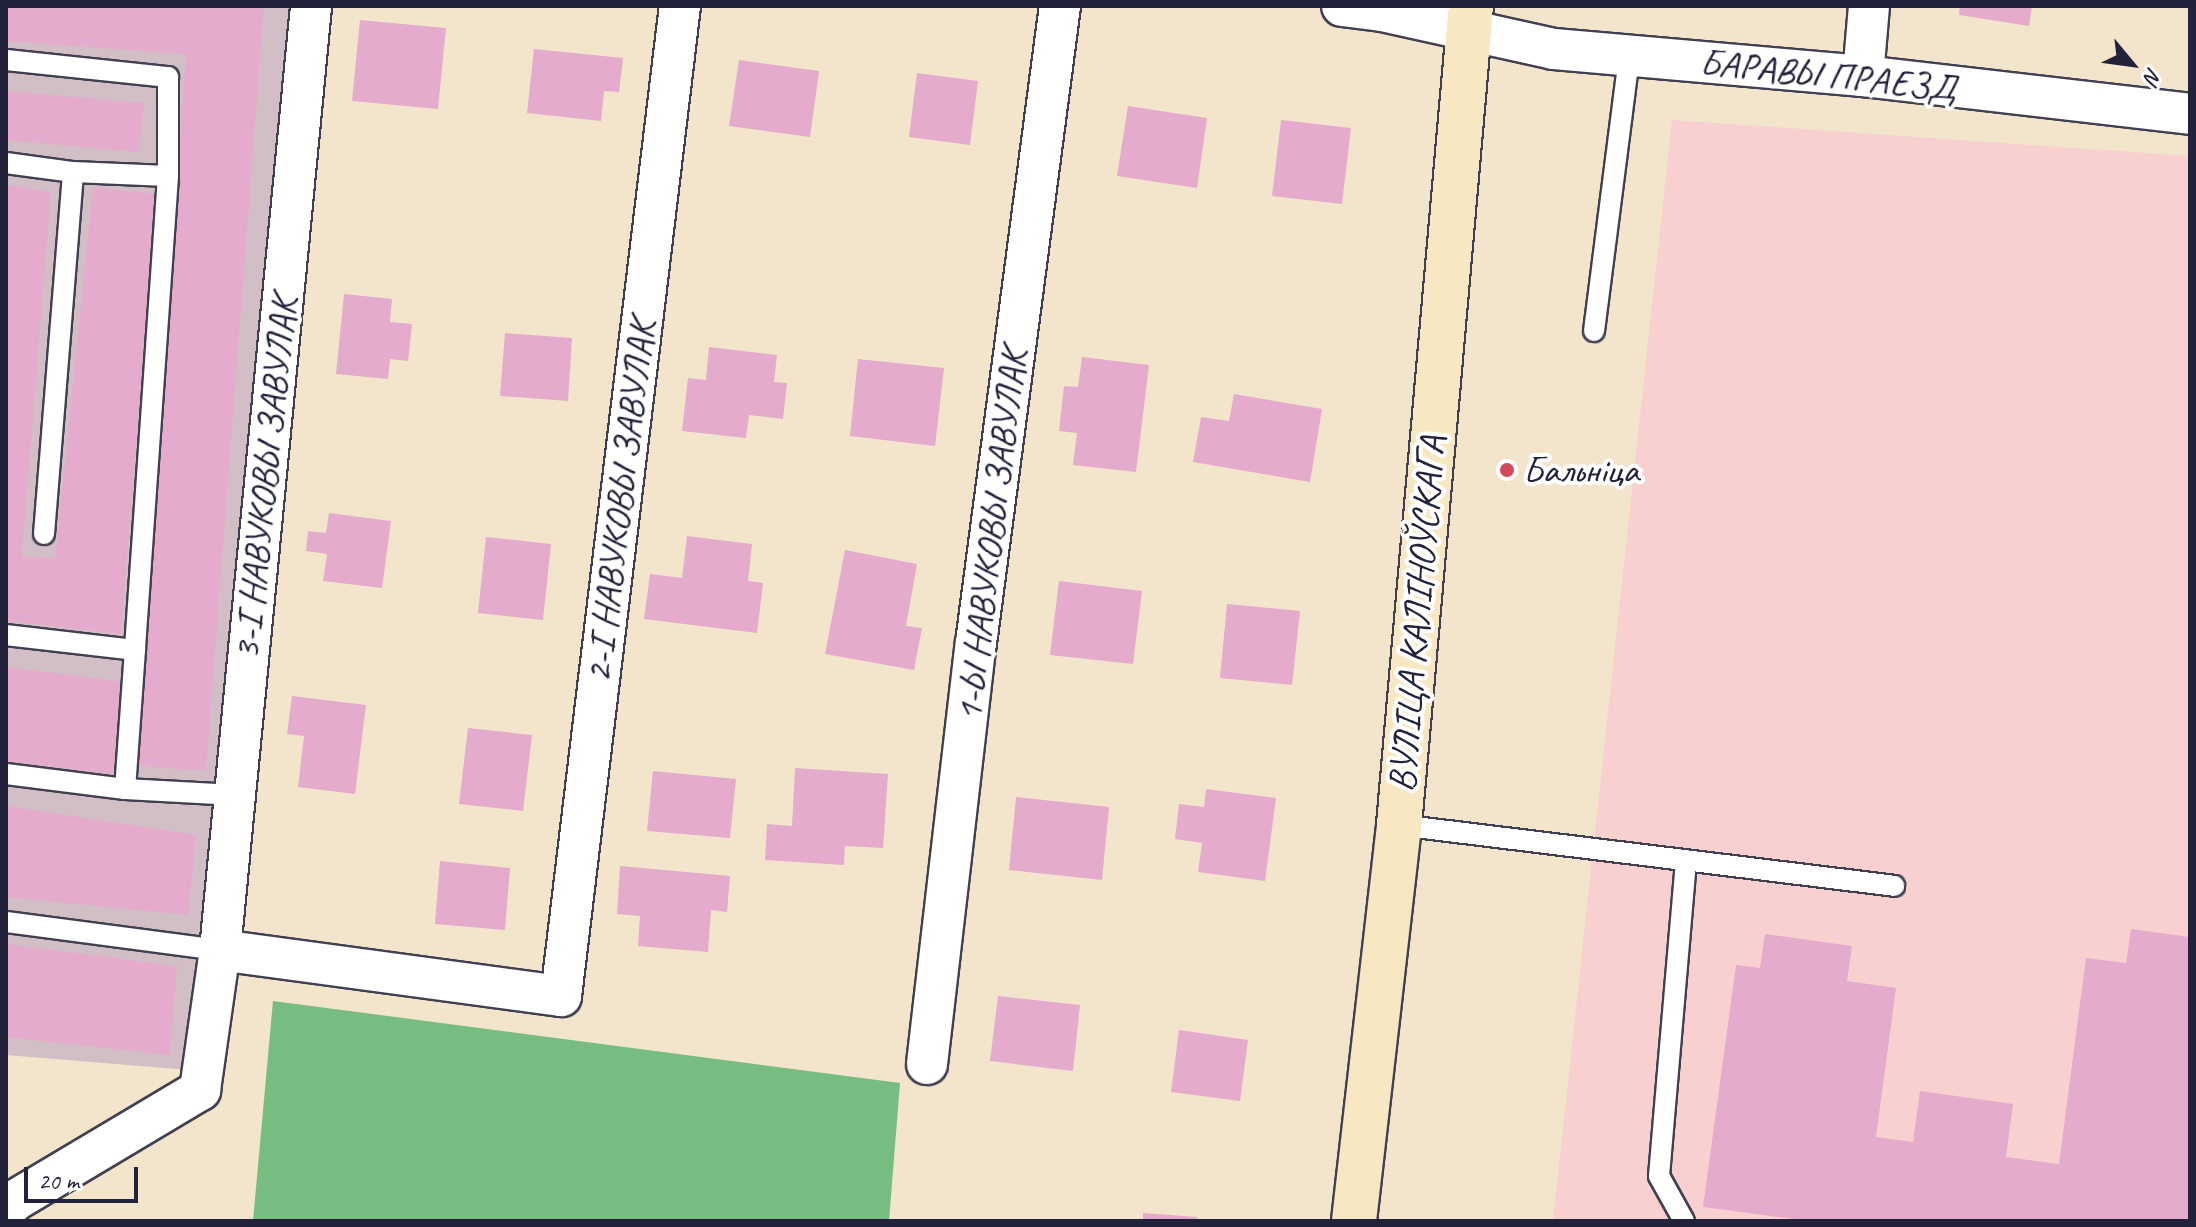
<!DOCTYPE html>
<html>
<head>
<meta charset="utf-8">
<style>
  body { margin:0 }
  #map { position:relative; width:2196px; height:1227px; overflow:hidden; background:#f2e5cb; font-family:Caveat,sans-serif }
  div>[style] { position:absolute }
  .built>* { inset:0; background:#f7d0cf }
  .industrial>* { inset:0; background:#d2bec5 }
  .forest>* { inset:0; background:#77bc80 }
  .building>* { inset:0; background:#e5abcd }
  .roads { filter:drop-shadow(2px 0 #413f51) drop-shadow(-2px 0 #413f51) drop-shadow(0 2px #413f51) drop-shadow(0 -2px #413f51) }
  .lane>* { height:20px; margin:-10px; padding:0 10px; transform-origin:10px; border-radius:10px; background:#fff }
  .street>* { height:40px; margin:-20px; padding:0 20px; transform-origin:20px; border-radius:20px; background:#fff }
  .secondary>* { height:44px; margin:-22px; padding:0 22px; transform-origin:22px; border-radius:22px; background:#f8e7c3 }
  .dots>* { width:22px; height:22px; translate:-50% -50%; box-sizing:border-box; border:4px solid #fff; border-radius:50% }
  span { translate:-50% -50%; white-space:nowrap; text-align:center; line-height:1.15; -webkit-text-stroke:8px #fff; paint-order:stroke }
  .street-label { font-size:38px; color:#22223b }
  .poi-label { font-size:38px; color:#22223b }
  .left { translate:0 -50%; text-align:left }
  .frame { position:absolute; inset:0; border:8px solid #22223b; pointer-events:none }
  .north { position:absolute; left:2092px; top:24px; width:80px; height:80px; -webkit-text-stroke:6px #fff; paint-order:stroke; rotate:119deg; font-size:22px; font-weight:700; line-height:32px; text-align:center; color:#22223b }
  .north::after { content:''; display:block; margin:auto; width:28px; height:36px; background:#22223b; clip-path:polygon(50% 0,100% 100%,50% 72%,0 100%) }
  .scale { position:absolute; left:24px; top:1167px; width:114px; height:36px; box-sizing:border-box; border:4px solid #22223b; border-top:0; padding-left:10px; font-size:24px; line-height:28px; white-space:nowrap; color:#22223b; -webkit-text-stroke:6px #fff; paint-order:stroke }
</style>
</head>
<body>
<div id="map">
  <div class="built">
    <i style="clip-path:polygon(1672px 120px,2190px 156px,2190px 1221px,1553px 1221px)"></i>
  </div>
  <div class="industrial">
    <i style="clip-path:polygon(6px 6px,294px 6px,189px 1070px,6px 1055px)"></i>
  </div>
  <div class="forest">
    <i style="clip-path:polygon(273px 1001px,900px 1083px,889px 1221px,253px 1221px)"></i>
  </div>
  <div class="building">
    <i style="clip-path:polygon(6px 6px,264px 6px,206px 771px,138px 766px,186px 54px,6px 41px)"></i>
    <i style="clip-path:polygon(1960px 6px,2032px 6px,2029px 26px,1959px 15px)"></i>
    <i style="clip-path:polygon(360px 20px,446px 28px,438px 109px,352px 101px)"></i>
    <i style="clip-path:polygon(534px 49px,623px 58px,619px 92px,604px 91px,601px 121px,527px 113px)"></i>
    <i style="clip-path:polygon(739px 60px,819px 71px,810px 137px,729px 126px)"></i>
    <i style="clip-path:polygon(917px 73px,978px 81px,970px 145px,909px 137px)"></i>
    <i style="clip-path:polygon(6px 91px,144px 103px,139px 152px,6px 140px)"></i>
    <i style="clip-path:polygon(1128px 106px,1207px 118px,1197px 188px,1117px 176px)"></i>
    <i style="clip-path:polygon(1281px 120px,1351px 128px,1342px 204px,1272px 196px)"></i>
    <i style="clip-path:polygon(6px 185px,51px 192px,22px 556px,55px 559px,93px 187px,156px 194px,121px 634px,6px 621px)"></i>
    <i style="clip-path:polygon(344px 294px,392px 299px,390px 322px,412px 324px,408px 361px,390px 359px,388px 379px,336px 374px)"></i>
    <i style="clip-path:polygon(505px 333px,572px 338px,568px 401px,500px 396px)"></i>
    <i style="clip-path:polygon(709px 347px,777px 355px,774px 382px,787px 383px,783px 419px,749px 415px,746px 438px,682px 431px,688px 378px,706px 380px)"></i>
    <i style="clip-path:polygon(1082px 357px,1149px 365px,1136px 472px,1073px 465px,1077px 433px,1059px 431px,1064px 386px,1078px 387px)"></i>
    <i style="clip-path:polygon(858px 359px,944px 368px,935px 446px,850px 436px)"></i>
    <i style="clip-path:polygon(1234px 394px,1322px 409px,1310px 482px,1193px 462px,1201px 417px,1229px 421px)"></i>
    <i style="clip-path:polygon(329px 513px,391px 521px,382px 588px,323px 581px,327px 554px,306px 551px,308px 531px,326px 533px)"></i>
    <i style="clip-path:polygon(687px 536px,752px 544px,748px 581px,763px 583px,757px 633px,644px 619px,650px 574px,682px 578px)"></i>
    <i style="clip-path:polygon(486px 537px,551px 544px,543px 620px,478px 613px)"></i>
    <i style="clip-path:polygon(845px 550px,917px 564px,906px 626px,922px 628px,914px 670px,825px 654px)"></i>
    <i style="clip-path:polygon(1059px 581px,1142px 591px,1133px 664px,1050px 655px)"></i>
    <i style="clip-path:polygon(1227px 604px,1300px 611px,1292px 685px,1220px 678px)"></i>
    <i style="clip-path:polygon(6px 667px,124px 682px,113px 774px,6px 761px)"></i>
    <i style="clip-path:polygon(292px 696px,366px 705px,355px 794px,298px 787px,304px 736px,287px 734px)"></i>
    <i style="clip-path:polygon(468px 728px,532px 735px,523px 811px,459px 804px)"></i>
    <i style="clip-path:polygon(795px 768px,888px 774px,883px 848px,845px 846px,844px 865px,765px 860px,767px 824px,792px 826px)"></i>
    <i style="clip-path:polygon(653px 771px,736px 779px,730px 838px,647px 831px)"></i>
    <i style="clip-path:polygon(1206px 789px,1276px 798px,1265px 881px,1198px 872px,1202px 843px,1175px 839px,1179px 804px,1204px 807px)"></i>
    <i style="clip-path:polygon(1016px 797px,1109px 807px,1102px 880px,1009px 870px)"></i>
    <i style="clip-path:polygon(6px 806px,196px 835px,188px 915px,6px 897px)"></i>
    <i style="clip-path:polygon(440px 861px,510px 868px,505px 930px,435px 924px)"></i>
    <i style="clip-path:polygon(620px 866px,730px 876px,727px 912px,711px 910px,708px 952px,638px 946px,640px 916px,617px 914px)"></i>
    <i style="clip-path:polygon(2131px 929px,2190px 937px,2190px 1221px,1809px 1221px,1703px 1207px,1736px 965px,1760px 968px,1765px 934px,1852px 946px,1847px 981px,1896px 988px,1876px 1137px,1913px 1142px,1920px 1091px,2013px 1104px,2006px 1157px,2059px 1164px,2086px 958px,2126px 963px)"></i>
    <i style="clip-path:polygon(6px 944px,177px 966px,170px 1055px,6px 1037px)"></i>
    <i style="clip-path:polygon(998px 996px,1080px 1005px,1073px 1071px,990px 1061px)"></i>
    <i style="clip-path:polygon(1179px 1030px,1248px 1040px,1240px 1101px,1171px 1092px)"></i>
    <i style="clip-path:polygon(1143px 1213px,1197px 1217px,1196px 1221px,1143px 1221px)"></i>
  </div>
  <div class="roads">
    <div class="lane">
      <i style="left:6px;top:60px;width:163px;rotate:6deg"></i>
      <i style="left:168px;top:77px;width:99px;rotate:90deg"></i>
      <i style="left:168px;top:176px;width:475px;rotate:94deg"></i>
      <i style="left:135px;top:650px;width:130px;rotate:-173.4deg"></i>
      <i style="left:6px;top:163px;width:68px;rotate:7.7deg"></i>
      <i style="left:73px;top:172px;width:95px;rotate:2.4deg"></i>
      <i style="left:1594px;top:331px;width:277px;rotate:-82.7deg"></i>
      <i style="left:44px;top:534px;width:363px;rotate:-85.4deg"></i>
      <i style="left:135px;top:650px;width:139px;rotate:94.1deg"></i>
      <i style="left:125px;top:789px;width:110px;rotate:3.1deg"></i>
      <i style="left:6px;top:774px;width:120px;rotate:7.2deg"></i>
      <i style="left:1399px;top:825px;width:499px;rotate:7deg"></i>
      <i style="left:6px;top:922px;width:216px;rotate:7.5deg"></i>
      <i style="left:1684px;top:1221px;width:51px;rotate:-119.1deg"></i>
      <i style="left:1659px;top:1176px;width:315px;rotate:-85.1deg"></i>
    </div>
    <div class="street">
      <i style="left:1342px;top:6px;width:40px;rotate:7.1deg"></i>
      <i style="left:1382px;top:11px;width:176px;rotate:12.5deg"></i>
      <i style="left:1554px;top:49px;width:310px;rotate:5deg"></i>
      <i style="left:1863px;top:76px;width:329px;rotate:6.6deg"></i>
      <i style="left:1863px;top:76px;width:70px;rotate:-85.1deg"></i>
      <i style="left:220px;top:950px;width:344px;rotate:7.7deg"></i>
      <i style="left:561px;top:996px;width:997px;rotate:-83.15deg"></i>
      <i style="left:927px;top:1064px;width:424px;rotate:-83.4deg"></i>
      <i style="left:976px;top:643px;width:643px;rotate:-82.49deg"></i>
      <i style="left:6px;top:1210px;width:12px;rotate:-48deg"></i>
      <i style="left:14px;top:1201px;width:217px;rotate:-30.8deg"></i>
      <i style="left:200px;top:1090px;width:141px;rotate:-81.9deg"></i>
      <i style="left:220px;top:950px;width:948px;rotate:-84.49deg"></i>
    </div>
    <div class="secondary">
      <i style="left:1354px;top:1221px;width:399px;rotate:-83.5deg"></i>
      <i style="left:1399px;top:825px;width:822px;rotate:-84.98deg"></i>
    </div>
  </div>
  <div class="dots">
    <i style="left:1507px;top:470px;background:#d1495b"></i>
  </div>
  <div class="street-label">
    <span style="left:1828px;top:75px;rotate:6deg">БАРАВЫ ПРАЕЗД</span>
    <span style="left:265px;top:478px;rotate:-84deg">3-І НАВУКОВЫ ЗАВУЛАК</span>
    <span style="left:620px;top:501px;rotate:-83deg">2-І НАВУКОВЫ ЗАВУЛАК</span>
    <span style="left:991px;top:535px;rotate:-83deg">1-Ы НАВУКОВЫ ЗАВУЛАК</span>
    <span style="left:1417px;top:614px;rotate:-85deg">ВУЛІЦА КАЛІНОЎСКАГА</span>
  </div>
  <div class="poi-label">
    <span class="left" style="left:1523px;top:470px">Бальніца</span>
  </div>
  <div class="frame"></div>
  <div class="north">N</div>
  <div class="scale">20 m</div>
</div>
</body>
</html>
